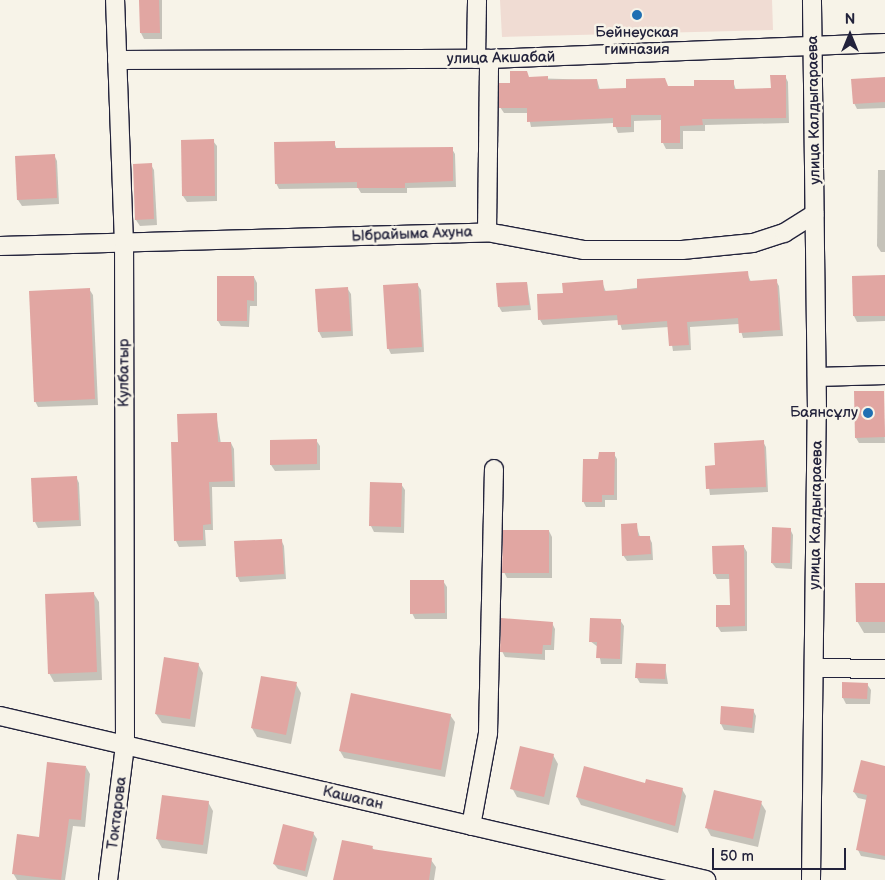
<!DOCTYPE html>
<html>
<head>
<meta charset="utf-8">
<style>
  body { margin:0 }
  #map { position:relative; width:885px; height:880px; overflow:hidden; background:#f7f3e8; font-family:"Balsamiq Sans",sans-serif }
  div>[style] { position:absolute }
  .built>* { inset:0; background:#f0dcd3 }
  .shadow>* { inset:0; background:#0003 }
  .building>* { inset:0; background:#e1a6a2 }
  .roads { filter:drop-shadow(1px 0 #22223b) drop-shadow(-1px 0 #22223b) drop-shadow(0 1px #22223b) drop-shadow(0 -1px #22223b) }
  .minor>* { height:18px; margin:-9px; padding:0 9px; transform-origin:9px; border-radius:9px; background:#f7f3e8 }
  .dots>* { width:14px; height:14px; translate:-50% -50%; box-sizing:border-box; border:2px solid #f7f3e8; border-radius:50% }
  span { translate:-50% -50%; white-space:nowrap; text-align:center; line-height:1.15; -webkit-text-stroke:5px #f7f3e8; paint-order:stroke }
  .poi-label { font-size:15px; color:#22223b }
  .right { translate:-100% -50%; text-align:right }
  .street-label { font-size:15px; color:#22223b }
  .north { position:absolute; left:825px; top:10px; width:50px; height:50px; -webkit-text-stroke:4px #f7f3e8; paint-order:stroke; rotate:0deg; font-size:14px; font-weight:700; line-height:20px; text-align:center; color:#22223b }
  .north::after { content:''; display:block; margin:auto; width:18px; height:22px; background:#22223b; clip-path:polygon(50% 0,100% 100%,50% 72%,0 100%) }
  .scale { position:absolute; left:712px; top:848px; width:134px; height:22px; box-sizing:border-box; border:2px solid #22223b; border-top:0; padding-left:6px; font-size:15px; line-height:18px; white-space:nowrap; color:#22223b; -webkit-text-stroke:4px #f7f3e8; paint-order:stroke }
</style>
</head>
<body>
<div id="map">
  <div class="built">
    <i style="clip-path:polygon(500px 0,772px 0,773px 30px,502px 37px)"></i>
  </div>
  <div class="shadow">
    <i style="clip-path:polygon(140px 0,162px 0,162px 39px,144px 39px,141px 33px)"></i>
    <i style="clip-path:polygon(785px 76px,788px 82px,789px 123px,705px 125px,705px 131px,683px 131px,683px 149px,666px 149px,663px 143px,662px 120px,634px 121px,634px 132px,618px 133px,614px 123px,531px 127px,528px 113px,504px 113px,500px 107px,512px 84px,529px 78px,597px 80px,600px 90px,696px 87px,733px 81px,736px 90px,772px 89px)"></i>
    <i style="clip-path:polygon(885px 78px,885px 108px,857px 109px,854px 103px)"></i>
    <i style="clip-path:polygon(213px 141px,217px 146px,217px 201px,187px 202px,183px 196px)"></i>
    <i style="clip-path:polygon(334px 142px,337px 150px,452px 149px,455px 154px,456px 187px,407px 188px,407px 193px,361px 193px,358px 188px,279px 189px,276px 183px)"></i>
    <i style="clip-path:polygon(54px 155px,57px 161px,59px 204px,22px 206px,18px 200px,16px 157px)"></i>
    <i style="clip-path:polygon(151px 165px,154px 170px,157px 225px,140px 226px,136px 220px)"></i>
    <i style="clip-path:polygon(878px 170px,885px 170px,885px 252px,881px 252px,877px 246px)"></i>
    <i style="clip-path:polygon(747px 273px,751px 282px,776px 281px,779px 286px,783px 336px,743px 338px,739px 324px,690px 327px,691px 350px,673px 351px,669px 327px,622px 330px,619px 320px,543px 325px,540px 320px,564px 294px,602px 282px,606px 292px)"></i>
    <i style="clip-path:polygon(885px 276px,885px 321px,857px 322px,854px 316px)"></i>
    <i style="clip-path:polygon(254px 277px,257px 283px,257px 306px,250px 306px,249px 327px,221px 326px,218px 321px)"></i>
    <i style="clip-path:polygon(527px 283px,531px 310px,502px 312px,499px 307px)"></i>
    <i style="clip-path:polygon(417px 284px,421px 290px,424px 352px,391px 354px,388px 348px)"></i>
    <i style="clip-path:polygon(347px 288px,351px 294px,353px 336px,322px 338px,319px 332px,317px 290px)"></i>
    <i style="clip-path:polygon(89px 289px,93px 295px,98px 405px,38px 407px,35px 401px)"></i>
    <i style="clip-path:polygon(883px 392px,885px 443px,859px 443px,856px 438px)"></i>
    <i style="clip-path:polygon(216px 414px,221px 444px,231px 443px,234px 449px,235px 487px,212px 487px,213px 530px,205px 530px,206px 546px,179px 547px,176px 541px,179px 443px)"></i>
    <i style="clip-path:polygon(316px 440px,320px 446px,320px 470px,275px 471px,271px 465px,271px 441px)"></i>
    <i style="clip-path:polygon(763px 442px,766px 447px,768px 492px,710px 495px,706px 467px,716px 466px)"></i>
    <i style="clip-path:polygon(614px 454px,617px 459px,617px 500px,605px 500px,605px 507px,586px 507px,583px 501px,600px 460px)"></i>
    <i style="clip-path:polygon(76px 477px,79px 483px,81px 526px,38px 528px,35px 522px)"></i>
    <i style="clip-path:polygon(372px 483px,401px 484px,405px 490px,404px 533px,374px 532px,371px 526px)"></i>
    <i style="clip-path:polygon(636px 525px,640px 537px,649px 537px,652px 543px,653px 560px,627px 561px,623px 555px)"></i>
    <i style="clip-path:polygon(790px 529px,793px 535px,792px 569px,776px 568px,772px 563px)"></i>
    <i style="clip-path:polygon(549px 531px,552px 537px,552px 578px,507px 578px,504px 572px)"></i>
    <i style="clip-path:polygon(281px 540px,284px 546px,286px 579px,240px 582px,237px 576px)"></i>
    <i style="clip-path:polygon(744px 547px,747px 552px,747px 631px,721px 632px,717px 626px,731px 606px,730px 579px,717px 579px,714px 573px)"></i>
    <i style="clip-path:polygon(443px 581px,447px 587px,447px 619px,415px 619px,412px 613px)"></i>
    <i style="clip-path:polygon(885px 584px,885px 633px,864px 633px,857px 621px)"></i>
    <i style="clip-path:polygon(94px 594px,99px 602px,102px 680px,54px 682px,49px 673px)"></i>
    <i style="clip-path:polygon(620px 620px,624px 626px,622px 664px,601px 664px,598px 647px,590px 641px)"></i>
    <i style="clip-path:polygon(552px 623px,555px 629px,554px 650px,545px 650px,545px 660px,505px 657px,502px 651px)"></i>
    <i style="clip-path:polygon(198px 664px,203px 673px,195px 727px,162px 723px,156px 714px)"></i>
    <i style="clip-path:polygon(665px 665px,668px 684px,640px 683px,637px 678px)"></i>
    <i style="clip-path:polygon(844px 683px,867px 684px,871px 690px,870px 704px,846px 704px,843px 698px)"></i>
    <i style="clip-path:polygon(296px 684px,301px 693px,291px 744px,257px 737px,252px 728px)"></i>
    <i style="clip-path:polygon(753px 710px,756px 716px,754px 733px,724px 730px,721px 724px)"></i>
    <i style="clip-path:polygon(450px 715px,455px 722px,445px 777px,344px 758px,340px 751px)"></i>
    <i style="clip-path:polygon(553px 755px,558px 764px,549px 805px,517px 797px,512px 788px)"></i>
    <i style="clip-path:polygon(86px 767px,90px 774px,85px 827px,73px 826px,65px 880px,17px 880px,13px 873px,41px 838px)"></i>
    <i style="clip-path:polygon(885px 767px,885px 860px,861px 856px,858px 850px,867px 800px,858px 798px,854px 792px)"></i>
    <i style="clip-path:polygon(646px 784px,682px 789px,686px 796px,678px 833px,581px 805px,577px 797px)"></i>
    <i style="clip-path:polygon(208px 802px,213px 811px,207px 854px,162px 848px,157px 839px)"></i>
    <i style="clip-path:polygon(761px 803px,766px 811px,758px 847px,711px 836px,706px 827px)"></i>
    <i style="clip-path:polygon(313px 833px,317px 839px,307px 877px,278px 869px,274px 864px)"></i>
    <i style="clip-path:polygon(372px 847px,374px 850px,431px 860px,436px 867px,434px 880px,335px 880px)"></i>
  </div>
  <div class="building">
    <i style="clip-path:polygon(139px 0,159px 0,160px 33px,140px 33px)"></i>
    <i style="clip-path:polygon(510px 71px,527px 71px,529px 77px,548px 76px,548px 80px,597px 79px,598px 89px,626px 88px,626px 79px,665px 78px,668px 86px,694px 86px,694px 80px,734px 80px,734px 89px,771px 88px,770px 75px,786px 75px,786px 118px,702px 119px,703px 125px,680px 126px,680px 143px,661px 143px,661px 115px,631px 115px,631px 127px,613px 127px,613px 118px,527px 122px,527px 108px,499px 108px,499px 83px,510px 83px)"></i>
    <i style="clip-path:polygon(885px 77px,885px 102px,853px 104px,851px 79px)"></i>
    <i style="clip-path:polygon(214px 139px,215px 196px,182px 196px,181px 140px)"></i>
    <i style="clip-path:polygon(335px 141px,335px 148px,453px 147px,453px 181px,405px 183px,405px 188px,357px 188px,357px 182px,275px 184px,274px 142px)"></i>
    <i style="clip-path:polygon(55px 154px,57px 198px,17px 200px,15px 156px)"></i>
    <i style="clip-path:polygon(152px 163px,154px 219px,135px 220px,133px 164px)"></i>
    <i style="clip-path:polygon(748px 271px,749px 281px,777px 279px,780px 330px,739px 333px,738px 318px,687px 322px,689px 345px,669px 346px,667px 321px,618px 325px,617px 315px,538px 320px,537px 294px,563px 293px,562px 283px,603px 280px,604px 291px,637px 289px,637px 279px)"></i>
    <i style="clip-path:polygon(885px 275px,885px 316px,853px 316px,852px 276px)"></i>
    <i style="clip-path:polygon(217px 276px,254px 276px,254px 301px,247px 300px,247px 321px,217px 321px)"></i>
    <i style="clip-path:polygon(527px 282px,529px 305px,498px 307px,496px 283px)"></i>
    <i style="clip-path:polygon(418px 283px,422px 347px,387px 349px,383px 285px)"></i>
    <i style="clip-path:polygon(348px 287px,351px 331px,318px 332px,315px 289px)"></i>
    <i style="clip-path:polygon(90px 288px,95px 399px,34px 402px,29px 291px)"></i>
    <i style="clip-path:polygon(854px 391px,884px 391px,885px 437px,855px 438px)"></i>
    <i style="clip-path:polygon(217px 413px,218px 442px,231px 442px,233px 481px,209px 482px,211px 524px,203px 525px,203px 540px,174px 541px,171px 442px,178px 442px,177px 414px)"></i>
    <i style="clip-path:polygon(317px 439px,317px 464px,270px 465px,270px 440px)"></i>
    <i style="clip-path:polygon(764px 440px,766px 487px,706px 489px,705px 466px,715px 465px,714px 443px)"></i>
    <i style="clip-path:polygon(599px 452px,615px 452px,614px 495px,602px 495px,602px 502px,582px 502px,583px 459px,598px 459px)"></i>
    <i style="clip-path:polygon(77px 476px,79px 520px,33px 522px,31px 478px)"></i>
    <i style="clip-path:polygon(370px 482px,402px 483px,401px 527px,369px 526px)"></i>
    <i style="clip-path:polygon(637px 523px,638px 536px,650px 536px,651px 554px,622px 556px,621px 524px)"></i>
    <i style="clip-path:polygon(772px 527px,791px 528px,790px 563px,771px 563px)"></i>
    <i style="clip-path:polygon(503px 530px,549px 530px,549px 573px,502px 573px)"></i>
    <i style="clip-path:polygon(282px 539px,284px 574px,236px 577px,234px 541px)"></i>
    <i style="clip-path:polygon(744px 545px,745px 626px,716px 627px,716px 605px,730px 605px,729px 574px,713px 574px,712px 546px)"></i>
    <i style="clip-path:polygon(410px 580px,444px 580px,445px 613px,410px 614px)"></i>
    <i style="clip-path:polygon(855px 583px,885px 583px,885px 622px,856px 622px)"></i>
    <i style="clip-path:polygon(94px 592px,97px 672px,48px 674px,45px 594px)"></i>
    <i style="clip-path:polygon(501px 618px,553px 622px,551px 645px,543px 645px,542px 654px,500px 652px)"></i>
    <i style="clip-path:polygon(590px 618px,621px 619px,620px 659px,596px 658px,597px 642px,589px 642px)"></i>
    <i style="clip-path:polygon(164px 657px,199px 663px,190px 719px,155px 714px)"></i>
    <i style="clip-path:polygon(636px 663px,666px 664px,665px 679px,635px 678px)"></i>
    <i style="clip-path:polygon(261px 676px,297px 682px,286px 735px,251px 728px)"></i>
    <i style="clip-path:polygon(842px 682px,868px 683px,867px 699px,842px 698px)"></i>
    <i style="clip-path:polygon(351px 693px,451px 714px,441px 770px,339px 751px)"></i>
    <i style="clip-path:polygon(721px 706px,754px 709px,752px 728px,720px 724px)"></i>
    <i style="clip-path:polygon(520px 746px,554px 754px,544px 797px,510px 789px)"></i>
    <i style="clip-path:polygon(861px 760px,885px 766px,885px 856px,856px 850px,867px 795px,853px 792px)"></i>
    <i style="clip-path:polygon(47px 762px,86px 766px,81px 820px,69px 819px,61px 880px,12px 874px,17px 834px,39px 837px)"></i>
    <i style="clip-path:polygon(584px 766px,645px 783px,646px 779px,683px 788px,675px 826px,576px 797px)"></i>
    <i style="clip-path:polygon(714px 790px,762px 801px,753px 839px,705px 828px)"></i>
    <i style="clip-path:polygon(162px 795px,209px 801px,203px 845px,156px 839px)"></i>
    <i style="clip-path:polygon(283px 824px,314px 832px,305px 871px,273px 864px)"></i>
    <i style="clip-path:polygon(342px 840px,373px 846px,372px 849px,432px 858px,429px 880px,333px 880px)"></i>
  </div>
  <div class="roads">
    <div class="minor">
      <i style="left:476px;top:59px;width:59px;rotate:-89deg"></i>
      <i style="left:117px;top:60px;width:372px;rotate:-0.2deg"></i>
      <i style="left:489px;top:59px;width:396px;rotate:-2.3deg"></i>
      <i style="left:487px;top:232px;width:173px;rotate:-89.3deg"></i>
      <i style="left:0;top:246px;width:487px;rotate:-1.6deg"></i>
      <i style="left:487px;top:232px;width:99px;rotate:10.5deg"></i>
      <i style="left:584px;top:250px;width:98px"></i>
      <i style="left:682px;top:250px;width:71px;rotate:-5.6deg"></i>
      <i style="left:753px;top:243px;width:33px;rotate:-18deg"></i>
      <i style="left:784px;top:233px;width:36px;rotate:-32deg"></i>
      <i style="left:817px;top:377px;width:68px;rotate:-1.7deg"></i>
      <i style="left:814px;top:668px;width:71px;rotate:0.8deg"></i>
      <i style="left:0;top:716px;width:725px;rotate:13.08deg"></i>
      <i style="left:471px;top:826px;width:95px;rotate:-79.6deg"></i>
      <i style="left:488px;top:733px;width:264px;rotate:-88.7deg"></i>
      <i style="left:108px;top:880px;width:136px;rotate:-82.8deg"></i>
      <i style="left:125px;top:745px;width:501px;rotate:-90.11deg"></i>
      <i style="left:124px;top:244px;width:244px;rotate:-92.1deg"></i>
      <i style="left:811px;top:880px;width:468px;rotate:-89.3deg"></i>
      <i style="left:817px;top:412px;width:412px;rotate:-90.7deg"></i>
    </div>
  </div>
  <div class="dots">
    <i style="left:637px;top:15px;background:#1f6fb2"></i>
    <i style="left:868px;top:413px;background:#1f6fb2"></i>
  </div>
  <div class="poi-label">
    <span style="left:637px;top:41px">Бейнеуская<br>гимназия</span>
    <span class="right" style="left:858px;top:413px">Баянсұлу</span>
  </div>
  <div class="street-label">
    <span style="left:501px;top:58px;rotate:-1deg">улица Акшабай</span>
    <span style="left:814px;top:110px;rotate:-91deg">улица Калдыгараева</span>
    <span style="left:412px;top:234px;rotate:-2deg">Ыбрайыма Ахуна</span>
    <span style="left:124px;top:373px;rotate:-90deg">Кулбатыр</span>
    <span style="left:816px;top:515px;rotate:-89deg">улица Калдыгараева</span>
    <span style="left:353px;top:798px;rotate:13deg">Кашаган</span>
    <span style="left:117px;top:813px;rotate:-83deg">Токтарова</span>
  </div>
  <div class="north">N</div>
  <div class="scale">50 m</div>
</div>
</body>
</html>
